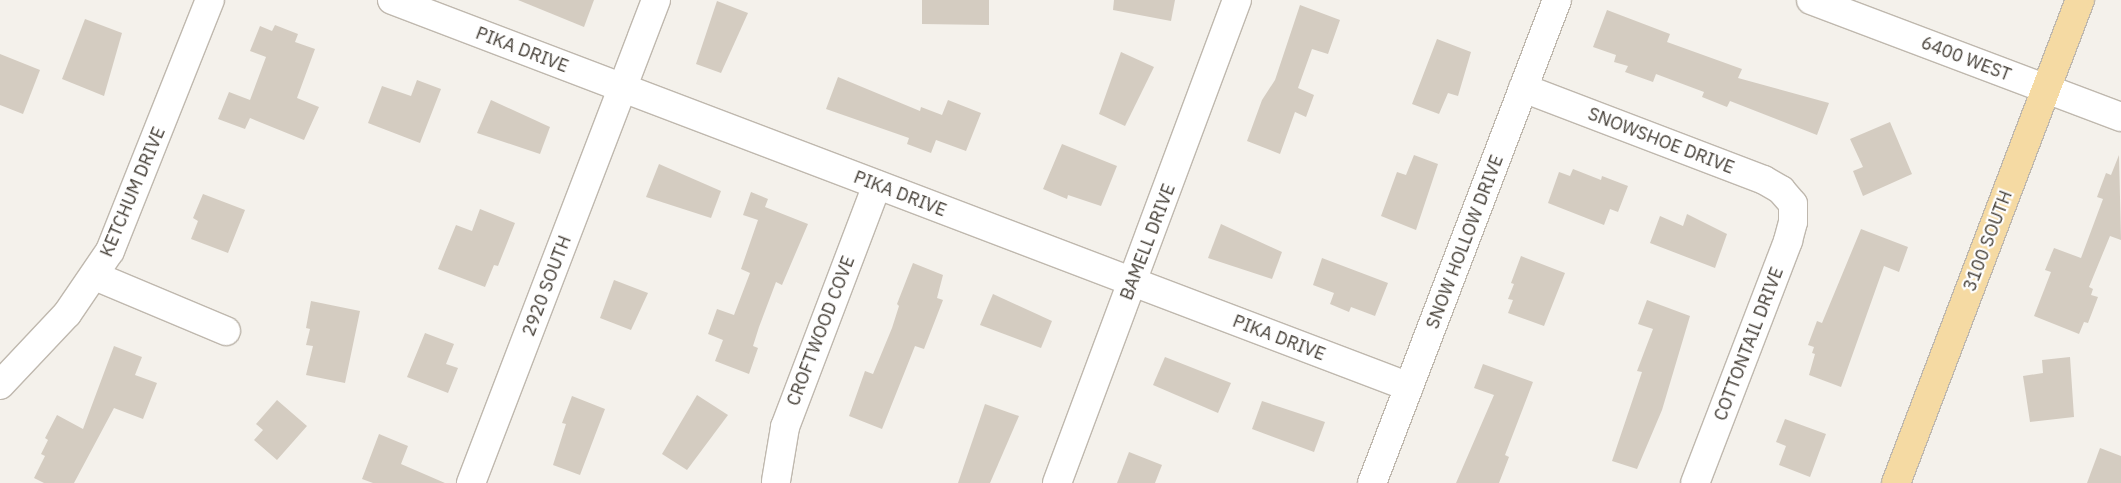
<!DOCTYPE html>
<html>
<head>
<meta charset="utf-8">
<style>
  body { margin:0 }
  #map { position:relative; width:2121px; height:483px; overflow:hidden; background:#f4f1eb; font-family:"IBM Plex Sans",sans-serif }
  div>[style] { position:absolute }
  .building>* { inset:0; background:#d4ccc1 }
  .roads { filter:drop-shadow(1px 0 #bfb8ae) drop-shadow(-1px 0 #bfb8ae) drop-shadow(0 1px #bfb8ae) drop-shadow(0 -1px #bfb8ae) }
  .minor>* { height:28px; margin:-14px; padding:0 14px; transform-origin:14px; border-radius:14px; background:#fff }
  .major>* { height:28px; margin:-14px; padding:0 14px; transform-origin:14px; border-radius:14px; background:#f5daa3 }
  span { translate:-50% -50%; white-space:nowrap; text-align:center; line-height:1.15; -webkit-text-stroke:4.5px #fff; paint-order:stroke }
  .street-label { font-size:18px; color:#474139 }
</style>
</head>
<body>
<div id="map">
  <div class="building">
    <i style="clip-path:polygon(518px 0,594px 0,584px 27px)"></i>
    <i style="clip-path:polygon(922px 0,989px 0,989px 25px,922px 24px)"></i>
    <i style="clip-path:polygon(1114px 0,1175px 0,1171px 21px,1113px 10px)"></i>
    <i style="clip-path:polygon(717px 1px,748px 13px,721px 73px,696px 64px)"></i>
    <i style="clip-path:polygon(1300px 5px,1340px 20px,1328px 54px,1312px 49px,1298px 88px,1314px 95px,1306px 117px,1295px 112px,1280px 154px,1247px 141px,1262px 100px,1275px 80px)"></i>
    <i style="clip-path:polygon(1607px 10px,1670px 34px,1667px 42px,1742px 69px,1738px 78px,1829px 103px,1817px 135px,1730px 101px,1727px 107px,1702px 97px,1704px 92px,1656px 74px,1653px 82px,1625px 72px,1628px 66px,1614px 62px,1616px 55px,1593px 47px)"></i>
    <i style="clip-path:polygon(85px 19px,122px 33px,104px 96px,62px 79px)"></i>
    <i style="clip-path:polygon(275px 25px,298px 34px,295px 42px,315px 49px,297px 98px,319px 107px,304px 140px,250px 118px,245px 129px,218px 119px,229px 92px,250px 100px,266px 57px,250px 51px,260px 26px,272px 31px)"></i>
    <i style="clip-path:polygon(1437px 39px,1471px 52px,1458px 96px,1448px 93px,1439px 114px,1412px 104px)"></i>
    <i style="clip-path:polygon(1121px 52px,1154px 67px,1125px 126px,1099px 114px)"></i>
    <i style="clip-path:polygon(0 54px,40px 70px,23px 114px,0 105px)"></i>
    <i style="clip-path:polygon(838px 77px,920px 111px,921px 107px,942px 115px,948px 100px,981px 113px,966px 151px,936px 140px,931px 153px,907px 144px,909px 138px,826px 109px)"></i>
    <i style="clip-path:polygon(417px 80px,441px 89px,420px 143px,368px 123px,382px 86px,411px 96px)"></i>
    <i style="clip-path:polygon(491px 100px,550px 127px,540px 154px,477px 133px)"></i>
    <i style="clip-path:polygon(1890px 122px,1912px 174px,1863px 196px,1853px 171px,1863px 167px,1850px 139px)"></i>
    <i style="clip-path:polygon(1062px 144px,1117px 166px,1101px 206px,1068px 195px,1067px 199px,1043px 189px)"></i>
    <i style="clip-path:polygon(1414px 155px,1438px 164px,1416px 230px,1381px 216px,1397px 172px,1406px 175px)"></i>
    <i style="clip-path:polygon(2119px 155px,2121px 240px,2110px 236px,2089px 287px,2093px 289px,2091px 295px,2098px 297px,2088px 323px,2084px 322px,2079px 334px,2034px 316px,2051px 272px,2045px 270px,2054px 248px,2081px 258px,2103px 199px,2097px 197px,2106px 173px,2111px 175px)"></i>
    <i style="clip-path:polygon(659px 164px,721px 191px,711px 218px,646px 197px)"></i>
    <i style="clip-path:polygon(1573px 169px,1601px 180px,1602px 176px,1628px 186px,1618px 212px,1610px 209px,1604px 225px,1548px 203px,1559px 172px,1570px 176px)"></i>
    <i style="clip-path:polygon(751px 192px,768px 199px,765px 207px,808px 224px,782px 285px,776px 282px,759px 327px,753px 346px,758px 348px,749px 374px,715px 361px,723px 340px,708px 334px,717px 309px,734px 315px,750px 273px,741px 269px,758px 220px,743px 215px)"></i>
    <i style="clip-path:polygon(203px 194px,245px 210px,228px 253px,191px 239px,198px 221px,193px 218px)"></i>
    <i style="clip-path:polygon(480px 209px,515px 223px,498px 266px,494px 265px,485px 287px,438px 269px,456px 225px,472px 231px)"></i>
    <i style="clip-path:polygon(1687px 214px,1727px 234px,1715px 268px,1650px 243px,1660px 216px,1683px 226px)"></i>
    <i style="clip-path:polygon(1221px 224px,1282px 252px,1272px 279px,1208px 258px)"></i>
    <i style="clip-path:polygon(1861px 229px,1908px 247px,1899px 272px,1884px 266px,1841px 387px,1809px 375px,1815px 354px,1812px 353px,1814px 347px,1808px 345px,1817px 321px,1822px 323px)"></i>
    <i style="clip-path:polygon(1521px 256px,1565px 273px,1544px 326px,1508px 313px,1513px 300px,1508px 299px,1514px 284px,1511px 283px)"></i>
    <i style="clip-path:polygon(1322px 258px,1388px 283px,1375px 316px,1351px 307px,1349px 312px,1330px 304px,1334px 293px,1313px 285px)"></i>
    <i style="clip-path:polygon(913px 263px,943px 275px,937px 298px,943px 300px,924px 349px,915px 346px,882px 429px,849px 416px,865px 371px,873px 374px,892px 328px,899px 306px,897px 304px)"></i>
    <i style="clip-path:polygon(614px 280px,648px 293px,631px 330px,600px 318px)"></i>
    <i style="clip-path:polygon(993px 294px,1052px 321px,1041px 348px,980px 325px)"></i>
    <i style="clip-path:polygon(1647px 300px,1690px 316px,1662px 410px,1637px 469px,1612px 461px,1642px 372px,1637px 371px,1653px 329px,1638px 324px)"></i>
    <i style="clip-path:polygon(311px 301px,360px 311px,345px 383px,306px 375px,313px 346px,306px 345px,310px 329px,306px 328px)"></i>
    <i style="clip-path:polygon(425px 333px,454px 344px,446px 364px,458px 368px,448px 393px,407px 377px)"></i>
    <i style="clip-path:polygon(114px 346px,142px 357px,135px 375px,157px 383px,143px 419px,114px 408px,74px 483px,44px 483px,34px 478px,45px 456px,41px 454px,48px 440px,45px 438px,57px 415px,83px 429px)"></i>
    <i style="clip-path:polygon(1165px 357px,1231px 383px,1218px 413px,1153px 385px)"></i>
    <i style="clip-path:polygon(2070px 357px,2074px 417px,2030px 422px,2023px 376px,2043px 373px,2042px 360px)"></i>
    <i style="clip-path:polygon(1483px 364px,1533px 382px,1505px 455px,1509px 457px,1499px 483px,1456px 483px,1494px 395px,1474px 388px)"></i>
    <i style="clip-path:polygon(697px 395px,728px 415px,687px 470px,662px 454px)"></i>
    <i style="clip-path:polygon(572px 396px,605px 409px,580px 475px,553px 465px,566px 424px,562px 423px)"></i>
    <i style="clip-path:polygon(277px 400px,307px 426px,277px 460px,254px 440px,263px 430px,256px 424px)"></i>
    <i style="clip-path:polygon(1262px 401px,1325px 422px,1314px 452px,1252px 429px)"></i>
    <i style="clip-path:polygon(985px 404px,1019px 416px,990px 483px,958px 483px)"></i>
    <i style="clip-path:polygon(1785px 419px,1826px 434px,1810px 477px,1779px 465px,1786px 446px,1776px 442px)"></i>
    <i style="clip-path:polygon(379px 434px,408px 446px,401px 464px,445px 483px,373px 483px,362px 479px)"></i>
    <i style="clip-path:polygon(2100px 448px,2121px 456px,2121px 483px,2087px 483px)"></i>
    <i style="clip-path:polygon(1129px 452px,1162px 465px,1155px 483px,1117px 483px)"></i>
  </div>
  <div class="roads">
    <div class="minor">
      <i style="left:392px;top:0;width:1088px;rotate:20.83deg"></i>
      <i style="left:1811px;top:0;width:331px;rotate:20.7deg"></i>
      <i style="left:1523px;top:88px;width:258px;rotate:20.9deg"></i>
      <i style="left:1764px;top:180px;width:20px;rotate:30deg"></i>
      <i style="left:1781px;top:190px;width:18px;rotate:49deg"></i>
      <i style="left:1793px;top:204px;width:18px;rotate:90deg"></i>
      <i style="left:1793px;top:222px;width:20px;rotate:105deg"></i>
      <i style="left:1788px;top:241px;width:259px;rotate:111deg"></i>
      <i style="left:95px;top:276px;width:142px;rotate:22.8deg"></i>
      <i style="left:0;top:385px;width:98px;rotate:-46.7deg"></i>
      <i style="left:67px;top:314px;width:76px;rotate:-55.7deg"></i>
      <i style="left:110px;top:251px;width:270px;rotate:-68.3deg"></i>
      <i style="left:776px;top:481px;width:55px;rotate:-80.5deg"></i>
      <i style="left:785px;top:427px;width:259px;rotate:-69.2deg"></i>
      <i style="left:471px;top:483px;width:517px;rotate:-69.04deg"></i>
      <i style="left:1057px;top:483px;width:515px;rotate:-69.56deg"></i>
      <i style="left:1372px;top:483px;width:517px;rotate:-69.04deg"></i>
    </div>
    <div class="major">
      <i style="left:1896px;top:483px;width:517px;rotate:-69.15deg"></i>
    </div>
  </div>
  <div class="street-label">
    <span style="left:522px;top:50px;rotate:21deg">PIKA DRIVE</span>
    <span style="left:1966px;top:59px;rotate:21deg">6400 WEST</span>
    <span style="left:1661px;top:141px;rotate:21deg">SNOWSHOE DRIVE</span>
    <span style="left:133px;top:192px;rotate:-67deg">KETCHUM DRIVE</span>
    <span style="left:900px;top:194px;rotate:21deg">PIKA DRIVE</span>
    <span style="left:1988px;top:241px;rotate:-69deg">3100 SOUTH</span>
    <span style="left:1148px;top:242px;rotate:-69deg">BAMELL DRIVE</span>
    <span style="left:1465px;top:242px;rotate:-69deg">SNOW HOLLOW DRIVE</span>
    <span style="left:547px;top:286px;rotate:-69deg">2920 SOUTH</span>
    <span style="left:821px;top:331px;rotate:-69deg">CROFTWOOD COVE</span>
    <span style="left:1279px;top:338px;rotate:21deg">PIKA DRIVE</span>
    <span style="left:1749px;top:344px;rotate:-69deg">COTTONTAIL DRIVE</span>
  </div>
</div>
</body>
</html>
